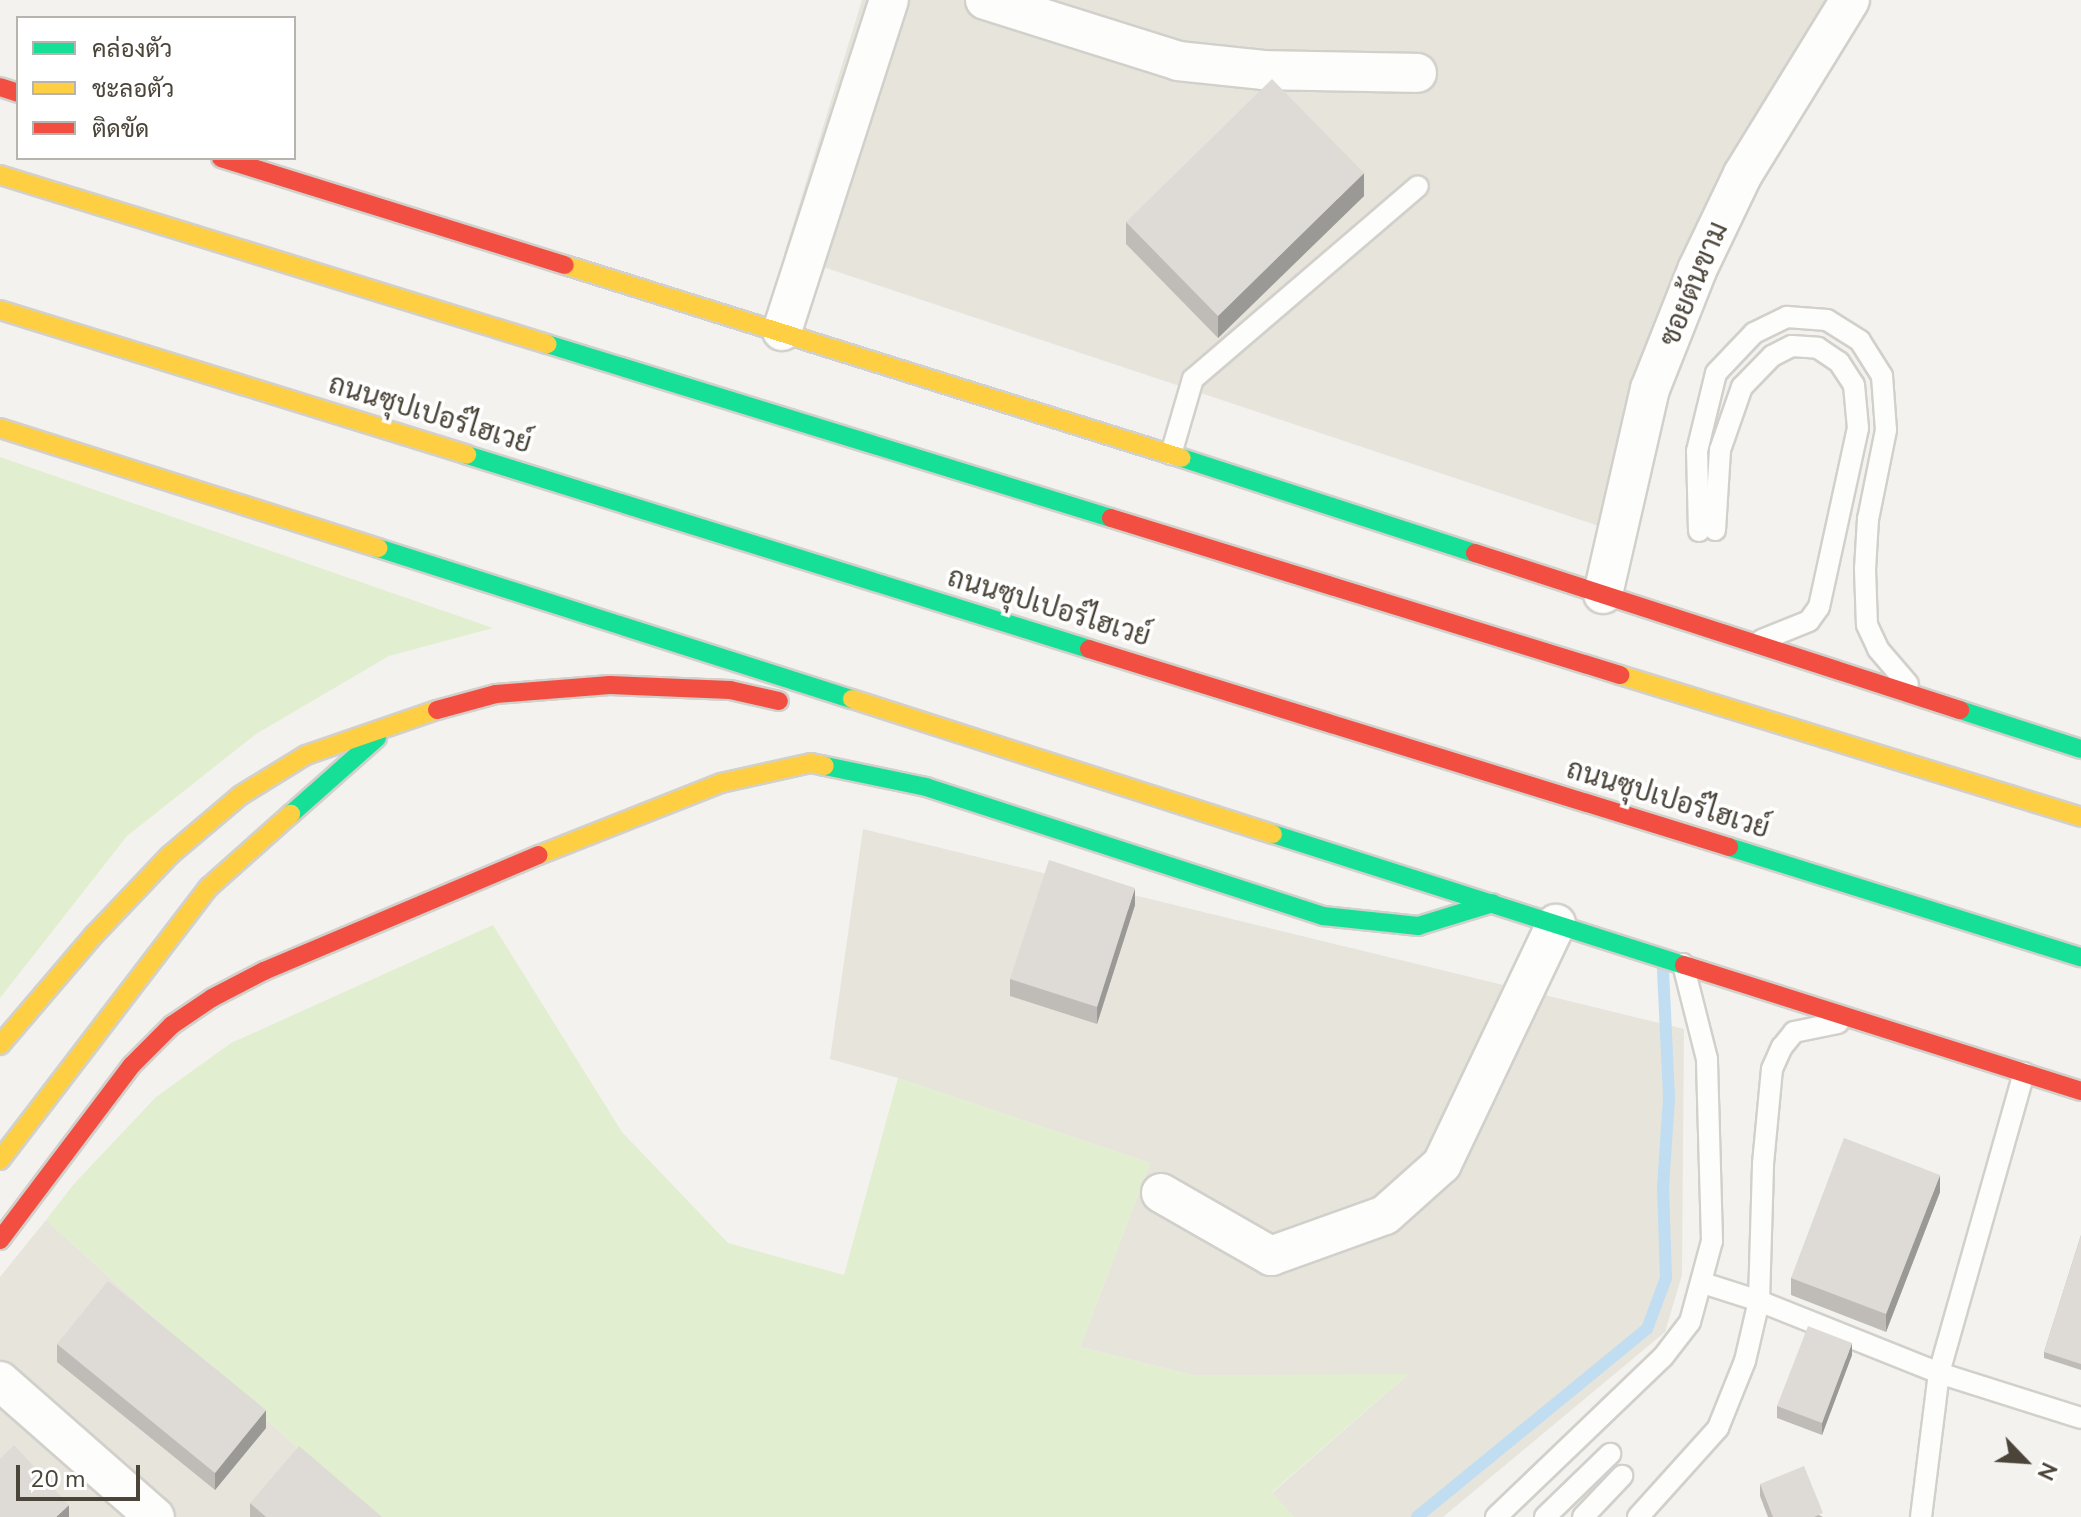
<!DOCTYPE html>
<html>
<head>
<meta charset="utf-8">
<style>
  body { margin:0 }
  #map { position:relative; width:2081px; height:1517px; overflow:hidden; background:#f4f2ee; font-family:"Nunito Sans",Sarabun,sans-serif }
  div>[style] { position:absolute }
  .residential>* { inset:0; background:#e7e4dc }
  .green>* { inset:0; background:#e1eecf }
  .stream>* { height:12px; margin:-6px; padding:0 6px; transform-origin:6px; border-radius:6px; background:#c0ddf1 }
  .roads { filter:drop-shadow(2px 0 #d2d0cb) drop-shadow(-2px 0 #d2d0cb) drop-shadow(0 2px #d2d0cb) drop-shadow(0 -2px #d2d0cb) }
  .lane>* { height:20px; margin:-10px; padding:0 10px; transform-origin:10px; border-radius:10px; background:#fdfdfc }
  .street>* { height:38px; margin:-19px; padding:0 19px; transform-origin:19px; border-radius:19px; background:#fdfdfc }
  .fast>* { height:18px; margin:-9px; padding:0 9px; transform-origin:9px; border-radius:9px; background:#16e098 }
  .slow>* { height:18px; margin:-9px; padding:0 9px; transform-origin:9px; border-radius:9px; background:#ffcf43 }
  .jam>* { height:18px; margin:-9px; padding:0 9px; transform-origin:9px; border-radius:9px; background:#f24e42 }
  .wall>* { inset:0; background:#bfbcb8 }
  .shaded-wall>* { inset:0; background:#9b9996 }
  .building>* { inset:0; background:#dedbd6 }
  span { translate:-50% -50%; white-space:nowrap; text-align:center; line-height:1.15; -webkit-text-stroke:7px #fff; paint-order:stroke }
  .street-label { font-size:28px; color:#4b4439 }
  .legend { position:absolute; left:16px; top:16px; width:280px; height:144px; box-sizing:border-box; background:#fff; border:2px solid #b7b4b0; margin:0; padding:10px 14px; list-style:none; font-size:24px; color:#4b4439 }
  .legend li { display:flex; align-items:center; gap:16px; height:40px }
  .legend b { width:40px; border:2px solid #b7b4b0 }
  .north { position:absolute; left:1985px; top:1421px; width:80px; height:80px; -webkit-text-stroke:6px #fff; paint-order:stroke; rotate:115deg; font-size:22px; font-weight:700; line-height:32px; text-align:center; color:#4b4439 }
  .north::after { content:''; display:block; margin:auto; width:28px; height:36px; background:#4b4439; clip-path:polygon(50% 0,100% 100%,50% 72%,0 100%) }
  .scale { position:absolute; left:16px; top:1465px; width:124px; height:36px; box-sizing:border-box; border:4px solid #4b4439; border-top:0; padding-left:10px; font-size:24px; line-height:28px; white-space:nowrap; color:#4b4439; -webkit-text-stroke:6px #fff; paint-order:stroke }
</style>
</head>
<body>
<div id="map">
  <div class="residential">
    <i style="clip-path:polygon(862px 0,1837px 0,1602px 527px,784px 254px)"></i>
    <i style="clip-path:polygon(863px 829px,1684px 1029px,1682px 1275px,1665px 1332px,1443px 1517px,1294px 1517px,1272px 1493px,1407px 1375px,1192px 1375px,1080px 1347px,1150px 1163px,898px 1078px,830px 1059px)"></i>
    <i style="clip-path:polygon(46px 1220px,374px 1517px,0 1517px,0 1277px)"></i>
  </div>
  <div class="green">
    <i style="clip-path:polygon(0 457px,493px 628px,389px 656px,256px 734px,127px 836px,0 998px)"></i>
    <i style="clip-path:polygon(493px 925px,622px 1132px,728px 1243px,844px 1275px,898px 1078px,1150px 1163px,1080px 1347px,1192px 1375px,1408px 1374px,1272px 1492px,1294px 1517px,374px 1517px,46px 1220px,73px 1185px,156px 1097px,231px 1043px)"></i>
  </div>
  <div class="stream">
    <i style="left:1417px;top:1517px;width:297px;rotate:-39.3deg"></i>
    <i style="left:1647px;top:1329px;width:54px;rotate:-69.6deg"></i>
    <i style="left:1666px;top:1278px;width:90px;rotate:-91.9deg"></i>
    <i style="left:1663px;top:1188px;width:91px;rotate:-86.2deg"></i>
    <i style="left:1669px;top:1097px;width:127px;rotate:-92.7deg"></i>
  </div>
  <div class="roads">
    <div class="lane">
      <i style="left:1171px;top:454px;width:78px;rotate:-73.7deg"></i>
      <i style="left:1193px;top:379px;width:296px;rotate:-40.6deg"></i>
      <i style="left:1715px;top:530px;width:80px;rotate:-86.4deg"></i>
      <i style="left:1720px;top:450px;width:67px;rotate:-70.8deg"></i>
      <i style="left:1742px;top:387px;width:43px;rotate:-45.9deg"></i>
      <i style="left:1772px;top:356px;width:22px;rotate:-27deg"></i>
      <i style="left:1792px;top:346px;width:26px;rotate:4deg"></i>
      <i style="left:1818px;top:348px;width:25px;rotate:34deg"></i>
      <i style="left:1839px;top:362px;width:27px;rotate:57deg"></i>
      <i style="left:1854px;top:385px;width:43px;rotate:84.7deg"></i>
      <i style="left:1858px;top:428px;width:183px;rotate:102.3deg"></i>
      <i style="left:1819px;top:607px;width:17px;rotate:126deg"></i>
      <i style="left:1809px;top:621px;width:51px;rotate:158deg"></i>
      <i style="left:1699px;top:531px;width:80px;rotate:-91.4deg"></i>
      <i style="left:1697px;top:451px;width:80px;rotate:-76.3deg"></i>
      <i style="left:1716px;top:373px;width:55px;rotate:-46.5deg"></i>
      <i style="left:1754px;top:333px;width:37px;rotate:-26deg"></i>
      <i style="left:1787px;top:317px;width:40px;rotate:4.3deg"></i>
      <i style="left:1827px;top:320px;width:39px;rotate:32deg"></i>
      <i style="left:1860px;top:341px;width:41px;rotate:57.8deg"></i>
      <i style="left:1882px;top:376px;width:54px;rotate:85.8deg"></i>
      <i style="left:1886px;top:430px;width:91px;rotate:101.4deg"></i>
      <i style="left:1868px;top:519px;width:50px;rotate:93.4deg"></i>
      <i style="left:1865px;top:569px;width:56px;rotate:88deg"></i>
      <i style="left:1867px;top:625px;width:26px;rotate:65deg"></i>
      <i style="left:1878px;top:649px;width:46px;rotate:49.4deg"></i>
      <i style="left:1703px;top:1283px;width:59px;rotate:17.8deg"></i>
      <i style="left:1759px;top:1301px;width:194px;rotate:21.8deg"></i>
      <i style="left:1939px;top:1373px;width:149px;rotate:17.6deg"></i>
      <i style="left:1496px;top:1517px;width:231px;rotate:-43.8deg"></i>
      <i style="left:1663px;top:1357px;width:44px;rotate:-52.4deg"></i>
      <i style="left:1690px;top:1322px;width:84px;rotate:-74.8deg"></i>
      <i style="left:1712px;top:1241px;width:182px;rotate:-91.6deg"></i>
      <i style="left:1707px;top:1059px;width:98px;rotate:-104.2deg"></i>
      <i style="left:1545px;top:1517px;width:91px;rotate:-44.1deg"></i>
      <i style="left:1583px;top:1517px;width:57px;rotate:-46.4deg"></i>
      <i style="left:1638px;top:1517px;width:120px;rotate:-48deg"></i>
      <i style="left:1718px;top:1428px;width:72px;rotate:-68.1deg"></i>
      <i style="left:1745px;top:1361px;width:62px;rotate:-76.9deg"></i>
      <i style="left:1759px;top:1301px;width:137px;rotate:-88.3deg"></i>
      <i style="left:1763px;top:1164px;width:95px;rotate:-84.6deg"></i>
      <i style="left:1772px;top:1069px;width:24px;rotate:-66deg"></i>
      <i style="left:1782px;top:1047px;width:19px;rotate:-51deg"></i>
      <i style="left:1794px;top:1032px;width:45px;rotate:-11.6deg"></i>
      <i style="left:1921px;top:1517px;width:145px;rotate:-82.9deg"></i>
      <i style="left:1939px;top:1373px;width:312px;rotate:-74.2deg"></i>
    </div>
    <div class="street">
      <i style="left:985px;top:0;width:202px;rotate:17.5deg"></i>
      <i style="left:1178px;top:61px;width:86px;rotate:6deg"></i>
      <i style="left:1264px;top:70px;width:153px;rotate:1.1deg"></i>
      <i style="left:782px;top:331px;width:348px;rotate:-72.1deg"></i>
      <i style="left:1603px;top:594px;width:210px;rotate:-77.1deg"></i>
      <i style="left:1650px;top:389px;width:128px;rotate:-68.4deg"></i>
      <i style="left:1697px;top:270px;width:106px;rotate:-64.4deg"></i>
      <i style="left:1743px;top:174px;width:204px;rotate:-58.4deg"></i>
      <i style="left:1161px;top:1193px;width:127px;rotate:29.8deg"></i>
      <i style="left:1271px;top:1256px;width:121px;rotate:-19.8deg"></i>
      <i style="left:1385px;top:1215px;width:76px;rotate:-41.8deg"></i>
      <i style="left:1442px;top:1164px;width:266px;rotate:-64.6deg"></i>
      <i style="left:0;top:1381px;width:206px;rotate:41.3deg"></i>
    </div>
    <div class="fast">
      <i style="left:547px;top:344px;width:590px;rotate:17.15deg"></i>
      <i style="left:467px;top:455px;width:652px;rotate:17.32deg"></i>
      <i style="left:1182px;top:458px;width:308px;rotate:18deg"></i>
      <i style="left:378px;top:548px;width:497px;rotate:17.7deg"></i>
      <i style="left:1960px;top:710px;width:127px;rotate:17.9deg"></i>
      <i style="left:825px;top:766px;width:103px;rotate:11.7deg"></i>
      <i style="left:926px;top:787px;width:417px;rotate:18deg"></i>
      <i style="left:1323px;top:916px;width:96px;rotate:6deg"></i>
      <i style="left:1418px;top:926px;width:78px;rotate:-17deg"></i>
      <i style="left:291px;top:814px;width:115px;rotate:-41.5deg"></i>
      <i style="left:1273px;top:834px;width:431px;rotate:17.7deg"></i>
      <i style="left:1729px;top:847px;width:369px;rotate:17.4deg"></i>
    </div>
    <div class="slow">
      <i style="left:0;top:175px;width:573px;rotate:17.17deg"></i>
      <i style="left:565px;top:265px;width:646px;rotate:17.37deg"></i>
      <i style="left:0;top:310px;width:489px;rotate:17.2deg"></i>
      <i style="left:0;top:428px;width:397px;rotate:17.6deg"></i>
      <i style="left:1620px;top:675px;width:482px;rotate:17.1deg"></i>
      <i style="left:852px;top:699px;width:442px;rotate:17.8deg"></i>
      <i style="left:539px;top:855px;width:196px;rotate:-21.6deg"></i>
      <i style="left:721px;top:783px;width:92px;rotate:-12.5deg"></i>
      <i style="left:811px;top:763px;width:14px;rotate:12deg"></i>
      <i style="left:0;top:1045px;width:145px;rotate:-49.5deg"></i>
      <i style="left:94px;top:935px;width:110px;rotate:-46.5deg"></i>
      <i style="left:170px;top:855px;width:93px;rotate:-40.2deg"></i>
      <i style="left:241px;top:795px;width:76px;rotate:-31.6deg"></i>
      <i style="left:306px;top:755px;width:139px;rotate:-19deg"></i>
      <i style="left:0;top:1160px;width:344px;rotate:-52.6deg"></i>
      <i style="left:209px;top:887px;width:110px;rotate:-41.7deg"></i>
    </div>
    <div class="jam">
      <i style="left:0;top:87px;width:19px;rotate:18deg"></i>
      <i style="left:221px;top:158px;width:360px;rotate:17.3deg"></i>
      <i style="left:1111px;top:518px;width:533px;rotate:17.14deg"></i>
      <i style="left:1475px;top:553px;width:510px;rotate:17.94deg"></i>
      <i style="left:1089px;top:649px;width:670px;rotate:17.19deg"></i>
      <i style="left:437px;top:710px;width:61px;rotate:-15.2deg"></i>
      <i style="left:496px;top:694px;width:114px;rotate:-4.5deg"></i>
      <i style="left:610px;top:685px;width:120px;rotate:2.4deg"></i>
      <i style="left:730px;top:690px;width:50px;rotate:12.7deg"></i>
      <i style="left:1684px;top:965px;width:417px;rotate:17.6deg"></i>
      <i style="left:0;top:1240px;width:219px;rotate:-53deg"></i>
      <i style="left:132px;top:1065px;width:57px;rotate:-45deg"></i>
      <i style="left:172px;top:1025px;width:48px;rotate:-34deg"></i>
      <i style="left:212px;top:998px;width:59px;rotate:-27.4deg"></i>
      <i style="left:264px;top:971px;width:298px;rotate:-22.9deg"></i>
    </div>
  </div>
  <div class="wall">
    <i style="clip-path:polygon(1364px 196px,1218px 338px,1126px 244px,1126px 222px)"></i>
    <i style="clip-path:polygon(1135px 905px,1097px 1024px,1010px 996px,1010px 979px)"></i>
    <i style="clip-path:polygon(1940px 1192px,1886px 1332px,1791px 1295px,1791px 1278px)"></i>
    <i style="clip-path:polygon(2081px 1235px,2081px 1370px,2044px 1358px,2044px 1352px)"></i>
    <i style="clip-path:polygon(57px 1344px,266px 1428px,215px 1490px,57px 1362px)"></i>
    <i style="clip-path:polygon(1852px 1355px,1822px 1435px,1777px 1418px,1777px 1406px)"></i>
    <i style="clip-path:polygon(1760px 1484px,1823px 1517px,1768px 1517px,1760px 1496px)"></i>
    <i style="clip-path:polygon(250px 1503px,382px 1517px,250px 1517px)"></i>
  </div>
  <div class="shaded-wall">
    <i style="clip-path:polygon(1364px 173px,1364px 196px,1218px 338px,1218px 316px)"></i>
    <i style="clip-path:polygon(1135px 888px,1135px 905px,1097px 1024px,1097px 1007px)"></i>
    <i style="clip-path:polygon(1940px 1175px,1940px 1192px,1886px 1332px,1886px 1314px)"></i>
    <i style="clip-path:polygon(1852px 1343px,1852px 1355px,1822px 1435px,1822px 1423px)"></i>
    <i style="clip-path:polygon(266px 1410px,266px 1428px,215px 1490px,215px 1473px)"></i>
    <i style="clip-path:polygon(69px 1505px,69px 1517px,56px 1517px)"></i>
  </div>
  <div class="building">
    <i style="clip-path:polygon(1272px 79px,1364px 173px,1218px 316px,1126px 222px)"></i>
    <i style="clip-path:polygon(1049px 860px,1135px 888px,1097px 1007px,1010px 979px)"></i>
    <i style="clip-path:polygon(1844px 1138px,1940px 1175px,1886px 1314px,1791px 1278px)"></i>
    <i style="clip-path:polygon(2081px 1235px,2081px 1364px,2044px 1352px)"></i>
    <i style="clip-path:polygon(108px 1281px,266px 1410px,215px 1473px,57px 1344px)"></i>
    <i style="clip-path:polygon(1808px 1326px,1852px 1343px,1822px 1423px,1777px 1406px)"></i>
    <i style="clip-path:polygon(14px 1445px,69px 1505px,56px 1517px,0 1517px,0 1459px)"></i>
    <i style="clip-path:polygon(299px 1446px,382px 1517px,266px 1517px,250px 1503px)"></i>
    <i style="clip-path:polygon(1804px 1466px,1823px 1513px,1814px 1517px,1773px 1517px,1760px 1484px)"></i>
  </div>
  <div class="street-label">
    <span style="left:1694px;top:284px;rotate:-67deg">ซอยต้นขาม</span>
    <span style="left:430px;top:414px;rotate:17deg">ถนนซุปเปอร์ไฮเวย์</span>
    <span style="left:1049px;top:607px;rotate:17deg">ถนนซุปเปอร์ไฮเวย์</span>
    <span style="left:1668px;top:799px;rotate:17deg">ถนนซุปเปอร์ไฮเวย์</span>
  </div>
  <ul class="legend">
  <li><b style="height:10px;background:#16e098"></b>คล่องตัว</li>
  <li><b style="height:10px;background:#ffcf43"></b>ชะลอตัว</li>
  <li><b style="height:10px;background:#f24e42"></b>ติดขัด</li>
  </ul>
  <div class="north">N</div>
  <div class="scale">20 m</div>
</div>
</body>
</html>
